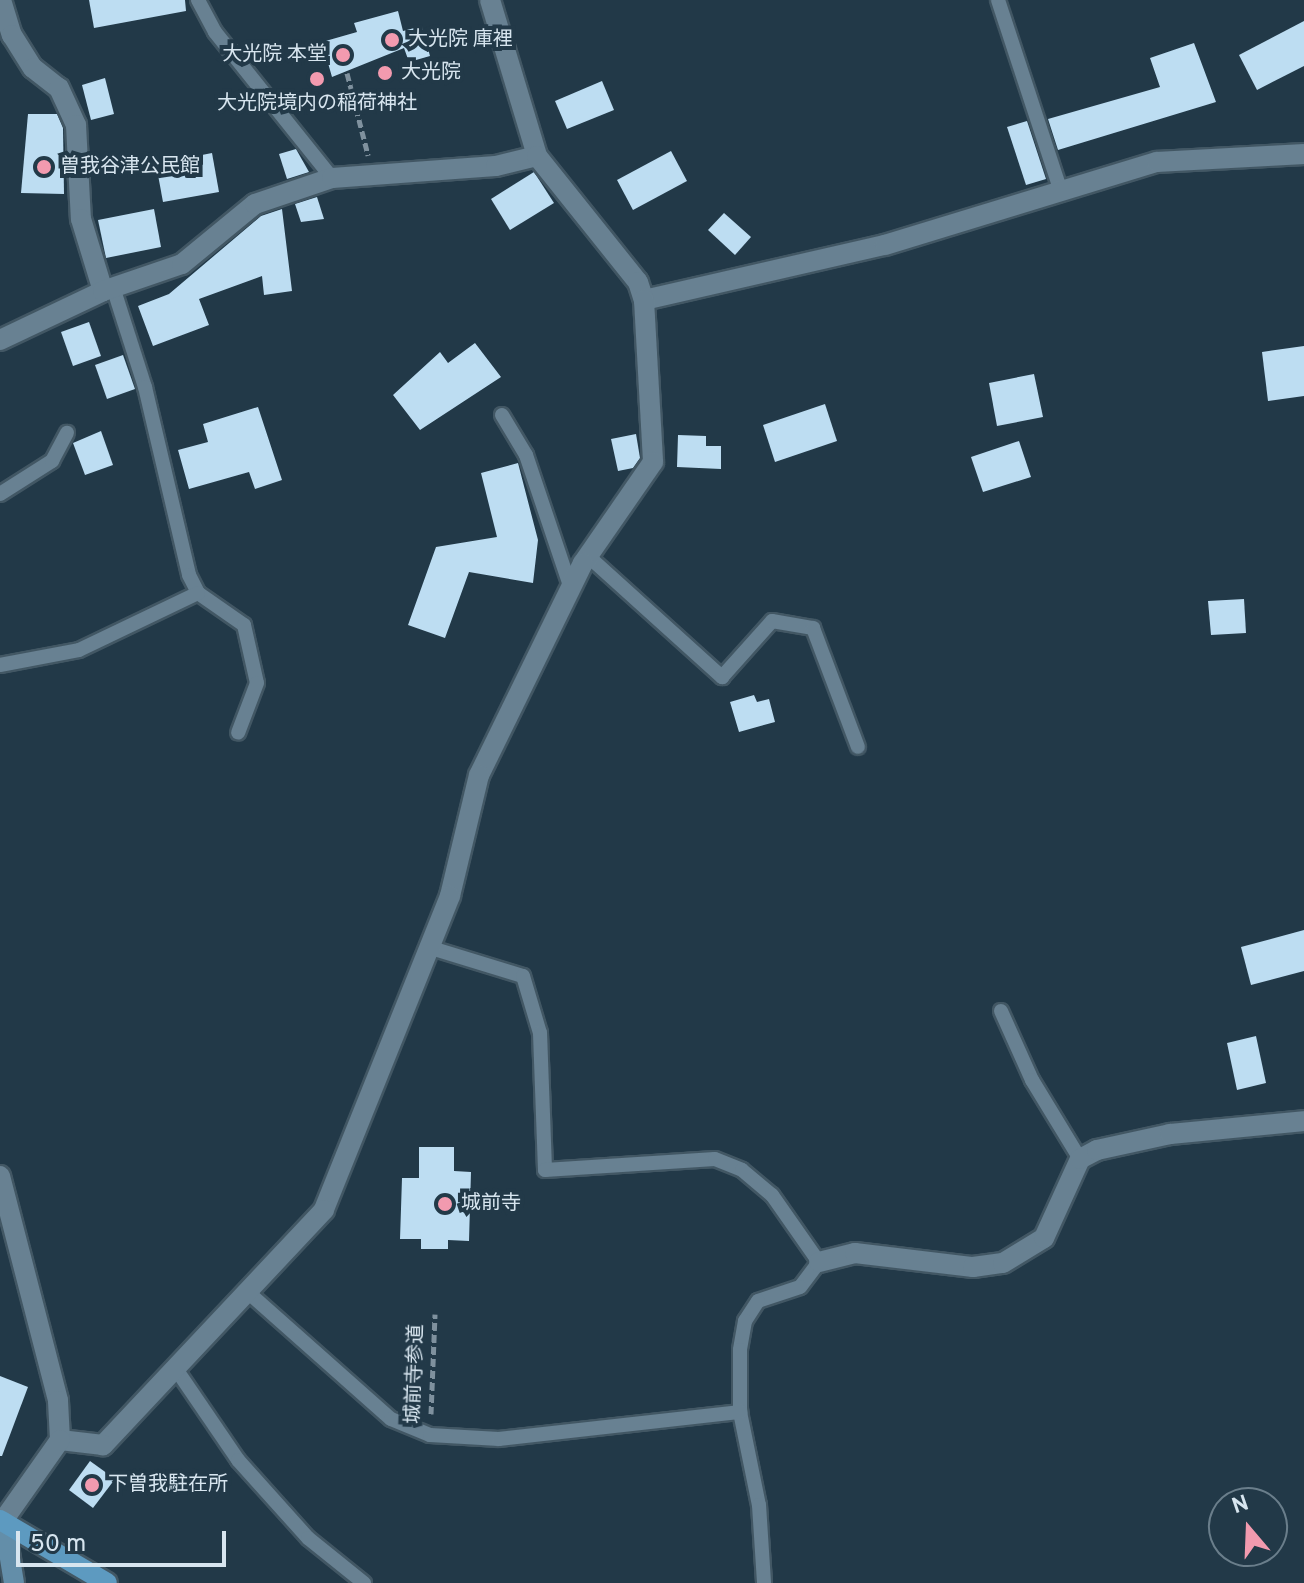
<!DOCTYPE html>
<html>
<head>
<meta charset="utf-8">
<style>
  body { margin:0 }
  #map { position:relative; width:1304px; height:1583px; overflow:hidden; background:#223948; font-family:Overpass,"Noto Sans JP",sans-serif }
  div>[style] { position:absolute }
  .building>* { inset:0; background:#bdddf2 }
  .path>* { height:5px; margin-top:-2.5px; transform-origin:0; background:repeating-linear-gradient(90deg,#7f919e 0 8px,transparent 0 12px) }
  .roads { filter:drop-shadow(2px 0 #425764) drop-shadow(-2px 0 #425764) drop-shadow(0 2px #425764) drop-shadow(0 -2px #425764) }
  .service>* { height:14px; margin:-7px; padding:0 7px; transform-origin:7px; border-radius:7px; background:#688192 }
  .minor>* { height:20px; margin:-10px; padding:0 10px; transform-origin:10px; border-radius:10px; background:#688192 }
  .secondary>* { height:20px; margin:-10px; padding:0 10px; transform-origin:10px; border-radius:10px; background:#638ea9 }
  .primary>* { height:20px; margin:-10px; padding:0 10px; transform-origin:10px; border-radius:10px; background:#5d9ac0 }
  .dots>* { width:22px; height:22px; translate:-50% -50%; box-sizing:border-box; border:4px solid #223948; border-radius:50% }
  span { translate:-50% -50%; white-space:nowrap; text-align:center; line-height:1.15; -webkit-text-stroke:8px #223948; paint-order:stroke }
  .poi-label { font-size:20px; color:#d7e5ef }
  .left { translate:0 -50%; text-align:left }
  .right { translate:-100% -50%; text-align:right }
  .street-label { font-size:20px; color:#d7e5ef }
  .north { position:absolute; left:1208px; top:1487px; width:80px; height:80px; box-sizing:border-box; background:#223948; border:2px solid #6a7e8b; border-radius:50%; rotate:341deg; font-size:22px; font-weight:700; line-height:32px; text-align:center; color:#d7e5ef }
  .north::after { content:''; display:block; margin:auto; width:28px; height:36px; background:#f29aaf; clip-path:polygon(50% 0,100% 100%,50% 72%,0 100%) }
  .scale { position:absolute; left:16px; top:1531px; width:210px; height:36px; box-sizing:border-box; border:4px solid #d7e5ef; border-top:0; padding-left:10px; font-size:24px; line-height:28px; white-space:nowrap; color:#d7e5ef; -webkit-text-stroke:6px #223948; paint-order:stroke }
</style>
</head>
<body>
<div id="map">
  <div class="building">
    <i style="clip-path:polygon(89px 0,185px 0,186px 11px,94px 28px)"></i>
    <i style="clip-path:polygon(398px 11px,403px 31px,422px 26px,430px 56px,409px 62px,404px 48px,332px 77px,322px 42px,357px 32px,354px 23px)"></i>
    <i style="clip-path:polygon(1304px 21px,1304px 66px,1257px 90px,1239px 55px)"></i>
    <i style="clip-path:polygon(1194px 43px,1216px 102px,1058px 150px,1048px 119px,1160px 87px,1150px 58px)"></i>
    <i style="clip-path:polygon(105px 78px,114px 114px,91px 120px,82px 85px)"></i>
    <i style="clip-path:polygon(602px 81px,614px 110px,567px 129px,555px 101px)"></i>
    <i style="clip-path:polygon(28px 114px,57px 114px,63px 128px,64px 194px,21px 193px)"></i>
    <i style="clip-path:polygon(1027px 121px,1046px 179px,1026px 185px,1007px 127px)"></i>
    <i style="clip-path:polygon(296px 149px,309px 172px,287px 179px,279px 154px)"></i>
    <i style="clip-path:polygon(671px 151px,687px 181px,633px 210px,617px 180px)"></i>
    <i style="clip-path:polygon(212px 153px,219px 192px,163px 202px,156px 164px)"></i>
    <i style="clip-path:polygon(534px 172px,554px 203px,510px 230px,491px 199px)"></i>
    <i style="clip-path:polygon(317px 197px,324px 219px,301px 222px,295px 204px)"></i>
    <i style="clip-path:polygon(154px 209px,161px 247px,106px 258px,98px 220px)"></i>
    <i style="clip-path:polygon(282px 209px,292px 291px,264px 295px,262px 276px,199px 299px,209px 325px,153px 346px,138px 306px,169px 294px,261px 216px)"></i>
    <i style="clip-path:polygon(724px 213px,751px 237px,735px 255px,708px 230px)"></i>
    <i style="clip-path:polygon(89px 322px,101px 356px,73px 366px,61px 332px)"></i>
    <i style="clip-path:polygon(475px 343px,501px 377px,420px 430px,393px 395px,440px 352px,448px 363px)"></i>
    <i style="clip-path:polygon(1304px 346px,1304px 396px,1268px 401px,1262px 352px)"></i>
    <i style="clip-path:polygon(123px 355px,135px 389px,107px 399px,95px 365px)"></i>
    <i style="clip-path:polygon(1034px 374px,1043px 417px,997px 426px,989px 383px)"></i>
    <i style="clip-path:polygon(825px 404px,837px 441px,775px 462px,763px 425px)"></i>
    <i style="clip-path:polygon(258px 407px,282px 480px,255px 489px,249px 472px,189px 489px,178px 450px,208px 442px,203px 424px)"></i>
    <i style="clip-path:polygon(101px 431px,113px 465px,85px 475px,73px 443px)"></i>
    <i style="clip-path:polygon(636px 434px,640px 458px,633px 468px,618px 471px,611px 439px)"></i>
    <i style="clip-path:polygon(678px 435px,706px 436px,706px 446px,721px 446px,721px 469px,677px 467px)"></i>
    <i style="clip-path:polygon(1019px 441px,1031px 477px,983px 492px,971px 457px)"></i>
    <i style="clip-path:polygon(518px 463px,538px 540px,533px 583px,469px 572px,445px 638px,408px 625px,436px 547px,497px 537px,481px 473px)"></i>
    <i style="clip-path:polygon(1244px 599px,1246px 633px,1211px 635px,1208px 601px)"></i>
    <i style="clip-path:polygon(754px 695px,757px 702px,769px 699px,775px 722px,739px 732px,730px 702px)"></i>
    <i style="clip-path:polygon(1304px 930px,1304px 971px,1251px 985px,1241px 947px)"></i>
    <i style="clip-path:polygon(1256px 1036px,1266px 1083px,1237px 1090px,1227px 1043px)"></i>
    <i style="clip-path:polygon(419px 1147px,454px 1147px,454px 1171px,471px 1172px,469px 1241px,448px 1240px,448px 1249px,421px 1249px,421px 1239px,400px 1239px,402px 1178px,419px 1178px)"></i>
    <i style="clip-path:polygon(0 1376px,28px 1387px,2px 1456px,0 1456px)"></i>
    <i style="clip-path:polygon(90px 1461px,115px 1479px,93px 1508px,69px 1490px)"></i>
  </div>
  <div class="path">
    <i style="left:347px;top:73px;width:85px;rotate:75.6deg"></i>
    <i style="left:431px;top:1414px;width:100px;rotate:-87.7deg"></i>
  </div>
  <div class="roads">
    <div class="service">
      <i style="left:198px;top:0;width:36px;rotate:62deg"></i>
      <i style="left:215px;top:32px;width:187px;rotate:51.3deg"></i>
      <i style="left:998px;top:0;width:199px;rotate:71.8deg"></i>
      <i style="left:113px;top:287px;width:105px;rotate:72.3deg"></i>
      <i style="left:145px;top:387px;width:193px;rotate:76.8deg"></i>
      <i style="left:189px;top:575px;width:20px;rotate:63deg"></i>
      <i style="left:198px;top:593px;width:56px;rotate:34.8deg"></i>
      <i style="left:244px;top:625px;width:59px;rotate:77.4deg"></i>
      <i style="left:257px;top:683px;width:53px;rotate:110.8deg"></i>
      <i style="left:502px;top:415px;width:47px;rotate:59deg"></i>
      <i style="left:526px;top:455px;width:141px;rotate:71.4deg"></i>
      <i style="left:0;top:494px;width:62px;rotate:-32.4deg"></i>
      <i style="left:52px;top:461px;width:32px;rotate:-62deg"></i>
      <i style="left:588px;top:556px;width:181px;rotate:42.1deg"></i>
      <i style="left:722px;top:677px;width:75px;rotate:-48.2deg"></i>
      <i style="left:772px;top:621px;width:42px;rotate:9.7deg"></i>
      <i style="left:813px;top:628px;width:127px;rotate:69.3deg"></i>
      <i style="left:0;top:665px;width:80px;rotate:-10.8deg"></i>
      <i style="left:79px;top:650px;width:132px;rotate:-25.6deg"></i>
      <i style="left:428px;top:947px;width:99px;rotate:17deg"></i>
      <i style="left:523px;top:976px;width:59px;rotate:73.4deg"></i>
      <i style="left:540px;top:1033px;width:137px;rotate:87.9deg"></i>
      <i style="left:545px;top:1170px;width:170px;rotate:-3.7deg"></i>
      <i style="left:715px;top:1159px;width:29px;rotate:22deg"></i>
      <i style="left:742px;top:1170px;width:39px;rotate:40deg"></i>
      <i style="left:772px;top:1195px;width:82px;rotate:55deg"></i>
      <i style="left:819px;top:1262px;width:31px;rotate:127deg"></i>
      <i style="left:800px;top:1287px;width:44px;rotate:161.6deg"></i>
      <i style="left:758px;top:1301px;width:24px;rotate:123deg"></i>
      <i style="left:745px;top:1321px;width:29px;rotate:100deg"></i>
      <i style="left:740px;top:1350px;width:62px;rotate:90deg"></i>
      <i style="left:740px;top:1412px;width:95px;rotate:78.5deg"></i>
      <i style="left:759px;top:1505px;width:78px;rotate:86.3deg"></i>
      <i style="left:1001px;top:1011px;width:76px;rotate:65.8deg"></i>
      <i style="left:1032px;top:1080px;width:92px;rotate:58.7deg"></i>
      <i style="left:250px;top:1294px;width:188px;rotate:41.6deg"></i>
      <i style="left:391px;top:1419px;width:42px;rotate:22.3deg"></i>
      <i style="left:430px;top:1435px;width:69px;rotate:3.3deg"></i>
      <i style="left:499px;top:1439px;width:243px;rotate:-6.4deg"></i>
      <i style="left:176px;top:1369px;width:110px;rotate:55.7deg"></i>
      <i style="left:238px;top:1460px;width:105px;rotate:48.1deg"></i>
      <i style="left:308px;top:1538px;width:72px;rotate:38.8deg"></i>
    </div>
    <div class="minor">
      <i style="left:1px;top:0;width:37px;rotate:73deg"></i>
      <i style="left:12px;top:35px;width:39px;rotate:58deg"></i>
      <i style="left:33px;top:68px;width:33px;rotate:38deg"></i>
      <i style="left:59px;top:88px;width:41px;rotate:65.3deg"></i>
      <i style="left:76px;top:125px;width:94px;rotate:87deg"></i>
      <i style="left:81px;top:219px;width:75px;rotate:73deg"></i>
      <i style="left:490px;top:0;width:163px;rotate:73.2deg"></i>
      <i style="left:644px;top:300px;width:247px;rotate:-12.9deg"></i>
      <i style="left:885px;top:245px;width:284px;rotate:-17deg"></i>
      <i style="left:1157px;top:162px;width:147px;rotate:-3.1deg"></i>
      <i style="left:0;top:340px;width:114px;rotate:-25.4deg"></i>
      <i style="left:103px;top:291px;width:83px;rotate:-18.9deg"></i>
      <i style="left:182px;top:264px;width:94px;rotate:-39.4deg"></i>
      <i style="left:255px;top:204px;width:81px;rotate:-18.7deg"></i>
      <i style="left:332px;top:178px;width:164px;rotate:-4.2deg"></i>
      <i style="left:496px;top:166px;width:42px;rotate:-13.7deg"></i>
      <i style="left:537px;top:156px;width:161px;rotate:51.3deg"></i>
      <i style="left:638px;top:282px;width:19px;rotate:72deg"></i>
      <i style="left:644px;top:300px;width:162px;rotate:86.8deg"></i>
      <i style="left:653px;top:462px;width:123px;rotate:124.7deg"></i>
      <i style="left:583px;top:563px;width:236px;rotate:116.1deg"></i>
      <i style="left:479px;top:775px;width:124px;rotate:103.5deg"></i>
      <i style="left:450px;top:896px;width:338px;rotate:111.9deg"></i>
      <i style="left:324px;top:1210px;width:323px;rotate:133.2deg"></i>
      <i style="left:103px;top:1445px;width:43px;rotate:-173.4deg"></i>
      <i style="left:0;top:1176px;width:232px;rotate:75.5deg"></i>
      <i style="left:58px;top:1401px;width:39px;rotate:87deg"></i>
      <i style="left:60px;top:1440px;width:104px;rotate:125.2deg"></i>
      <i style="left:819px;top:1262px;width:37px;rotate:-14deg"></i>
      <i style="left:855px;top:1253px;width:119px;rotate:6.8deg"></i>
      <i style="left:973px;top:1267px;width:30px;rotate:-8deg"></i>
      <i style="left:1003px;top:1263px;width:48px;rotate:-31.4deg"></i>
      <i style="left:1044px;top:1238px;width:87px;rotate:-65.5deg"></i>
      <i style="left:1080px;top:1159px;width:19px;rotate:-28deg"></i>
      <i style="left:1097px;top:1150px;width:75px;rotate:-12.4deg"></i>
      <i style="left:1170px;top:1134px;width:135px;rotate:-5.5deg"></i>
    </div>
    <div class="secondary">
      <i style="left:4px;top:1522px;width:62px;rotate:80.7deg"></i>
    </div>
    <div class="primary">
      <i style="left:0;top:1520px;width:124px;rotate:30.5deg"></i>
    </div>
  </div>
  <div class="dots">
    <i style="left:392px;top:40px;background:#f29aaf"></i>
    <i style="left:343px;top:55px;background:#f29aaf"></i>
    <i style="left:385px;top:73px;background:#f29aaf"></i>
    <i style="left:317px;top:79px;background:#f29aaf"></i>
    <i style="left:44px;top:167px;background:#f29aaf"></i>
    <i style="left:445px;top:1204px;background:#f29aaf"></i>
    <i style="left:92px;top:1485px;background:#f29aaf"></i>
  </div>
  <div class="poi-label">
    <span class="left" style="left:408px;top:40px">大光院 庫裡</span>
    <span class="right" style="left:327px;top:55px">大光院 本堂</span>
    <span class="left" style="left:401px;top:73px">大光院</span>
    <span style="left:317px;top:104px">大光院境内の稲荷神社</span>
    <span class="left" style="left:60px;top:167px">曽我谷津公民館</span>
    <span class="left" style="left:461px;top:1204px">城前寺</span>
    <span class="left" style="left:108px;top:1485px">下曽我駐在所</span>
  </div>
  <div class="street-label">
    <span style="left:416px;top:1374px;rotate:-88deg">城前寺参道</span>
  </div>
  <div class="north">N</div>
  <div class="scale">50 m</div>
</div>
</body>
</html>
